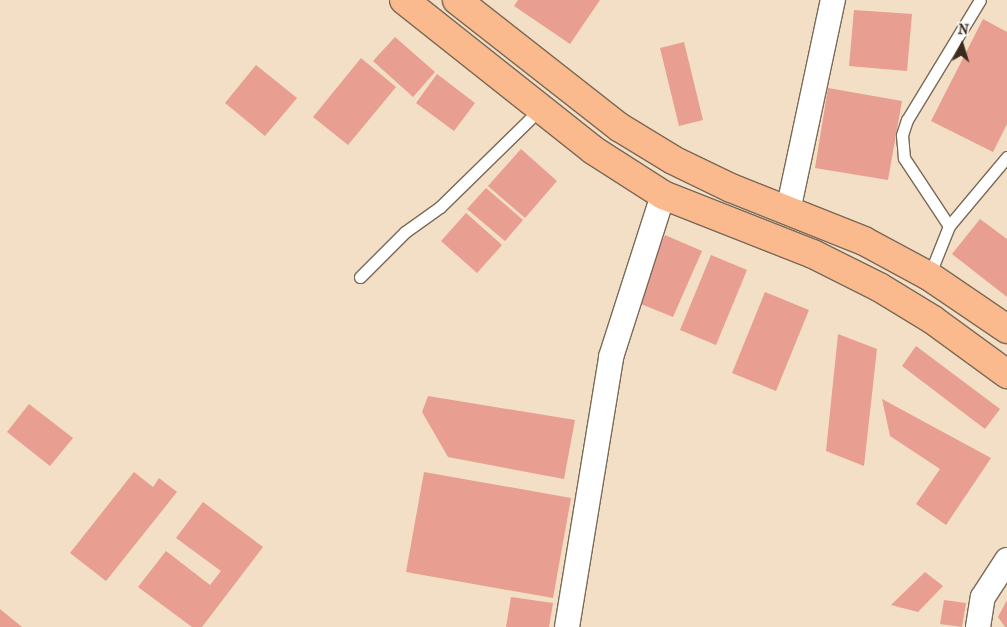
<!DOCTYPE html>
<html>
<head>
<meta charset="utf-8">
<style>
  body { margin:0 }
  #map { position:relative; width:1007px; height:627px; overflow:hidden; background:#f2dfc5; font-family:"IM FELL French Canon",serif }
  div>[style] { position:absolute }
  .building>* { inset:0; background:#e89e91 }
  .roads { filter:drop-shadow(1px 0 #7b6958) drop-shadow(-1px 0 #7b6958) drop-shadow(0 1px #7b6958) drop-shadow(0 -1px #7b6958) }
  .lane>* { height:11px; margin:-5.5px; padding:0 5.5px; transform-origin:5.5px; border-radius:5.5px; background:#fff }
  .street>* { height:24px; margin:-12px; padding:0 12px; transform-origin:12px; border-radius:12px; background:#fff }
  .highway>* { height:28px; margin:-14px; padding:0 14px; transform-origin:14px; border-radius:14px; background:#fbba8d }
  span { translate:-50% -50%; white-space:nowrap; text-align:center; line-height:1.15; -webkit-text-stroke:4.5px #f6f6f2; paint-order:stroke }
  .north { position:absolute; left:937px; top:20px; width:50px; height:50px; -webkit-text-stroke:4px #f6f6f2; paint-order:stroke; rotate:5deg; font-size:14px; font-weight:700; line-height:20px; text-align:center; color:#3b2a1e }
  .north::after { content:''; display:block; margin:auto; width:18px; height:22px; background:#3b2a1e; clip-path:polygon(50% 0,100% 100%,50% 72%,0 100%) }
</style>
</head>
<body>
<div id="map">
  <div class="building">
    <i style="clip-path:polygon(518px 0,600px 0,570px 44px,514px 6px)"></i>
    <i style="clip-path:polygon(854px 10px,912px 14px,907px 71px,849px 66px)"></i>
    <i style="clip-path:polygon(983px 19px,1007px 32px,1007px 124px,993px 152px,931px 121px)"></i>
    <i style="clip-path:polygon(395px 37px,435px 72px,413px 97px,373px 61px)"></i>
    <i style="clip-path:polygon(684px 42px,703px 120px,679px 126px,660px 48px)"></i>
    <i style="clip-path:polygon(361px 58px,396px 87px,348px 145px,313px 117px)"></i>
    <i style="clip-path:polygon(256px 65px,297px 98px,265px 136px,225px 103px)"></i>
    <i style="clip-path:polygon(437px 74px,475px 103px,454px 131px,416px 103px)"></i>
    <i style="clip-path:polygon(828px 88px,902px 101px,888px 180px,815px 168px)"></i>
    <i style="clip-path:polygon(521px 149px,557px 181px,525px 218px,488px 186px)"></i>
    <i style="clip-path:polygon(486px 188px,523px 220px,505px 241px,467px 209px)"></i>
    <i style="clip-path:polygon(466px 213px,502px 245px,477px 273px,441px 241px)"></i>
    <i style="clip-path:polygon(980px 219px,1007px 239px,1007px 297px,952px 254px)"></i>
    <i style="clip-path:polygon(665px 235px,702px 251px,673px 317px,636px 302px)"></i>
    <i style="clip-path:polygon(711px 255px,747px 270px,716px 345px,680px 330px)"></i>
    <i style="clip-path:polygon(765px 292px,809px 310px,776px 391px,732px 373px)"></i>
    <i style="clip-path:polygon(838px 334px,877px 349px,864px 466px,826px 451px)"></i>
    <i style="clip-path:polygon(916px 346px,1000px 409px,985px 429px,902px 366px)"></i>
    <i style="clip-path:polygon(428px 396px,575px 420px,564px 479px,448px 457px,422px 412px)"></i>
    <i style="clip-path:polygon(882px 399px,991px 458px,946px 525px,916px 504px,940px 469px,890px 436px)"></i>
    <i style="clip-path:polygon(29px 404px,73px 438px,50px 466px,7px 432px)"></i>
    <i style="clip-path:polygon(134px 472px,153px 487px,159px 478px,177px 492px,106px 581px,70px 553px)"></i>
    <i style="clip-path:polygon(424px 472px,571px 498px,553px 598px,406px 572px)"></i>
    <i style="clip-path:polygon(203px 502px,263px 547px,202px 627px,192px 627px,138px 587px,166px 551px,210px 585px,221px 571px,176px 538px)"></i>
    <i style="clip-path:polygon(925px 572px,943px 586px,918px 612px,891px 605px)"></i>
    <i style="clip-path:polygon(511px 597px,553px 603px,549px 627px,506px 627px)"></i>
    <i style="clip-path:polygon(944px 600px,966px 603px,962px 627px,940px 624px)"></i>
    <i style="clip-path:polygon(1007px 600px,1007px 627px,1005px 627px,998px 617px)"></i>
    <i style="clip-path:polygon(0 609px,22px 627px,0 627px)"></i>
  </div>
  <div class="roads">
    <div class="lane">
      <i style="left:949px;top:226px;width:82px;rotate:-123.5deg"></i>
      <i style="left:904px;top:158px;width:23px;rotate:-95deg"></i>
      <i style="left:902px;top:135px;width:16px;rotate:-72deg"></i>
      <i style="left:907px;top:120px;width:140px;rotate:-58.7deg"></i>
      <i style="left:929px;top:276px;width:54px;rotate:-68.2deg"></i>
      <i style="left:949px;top:226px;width:90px;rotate:-50deg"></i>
      <i style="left:360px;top:277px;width:64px;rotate:-45deg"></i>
      <i style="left:405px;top:232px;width:43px;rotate:-35.5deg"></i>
      <i style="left:440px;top:207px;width:139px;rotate:-44.4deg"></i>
    </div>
    <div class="street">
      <i style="left:788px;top:211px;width:216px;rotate:-78deg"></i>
      <i style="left:567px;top:627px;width:274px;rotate:-80.7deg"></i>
      <i style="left:611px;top:357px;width:170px;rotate:-72.2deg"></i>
      <i style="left:978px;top:627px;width:30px;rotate:-81deg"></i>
      <i style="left:983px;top:597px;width:44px;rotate:-57deg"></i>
    </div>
    <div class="highway">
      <i style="left:404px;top:0;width:241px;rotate:38.4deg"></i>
      <i style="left:593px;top:150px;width:83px;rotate:32.7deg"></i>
      <i style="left:663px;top:195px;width:161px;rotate:21.5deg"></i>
      <i style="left:813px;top:254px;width:74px;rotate:26.6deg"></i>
      <i style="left:879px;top:287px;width:63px;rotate:31.4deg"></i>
      <i style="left:933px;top:320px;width:92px;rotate:36.1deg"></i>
      <i style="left:457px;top:0;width:206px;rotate:38.1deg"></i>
      <i style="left:619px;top:127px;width:63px;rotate:31.4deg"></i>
      <i style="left:673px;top:160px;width:64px;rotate:25.8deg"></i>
      <i style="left:731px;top:188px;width:143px;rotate:21.7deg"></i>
      <i style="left:864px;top:241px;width:74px;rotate:28.3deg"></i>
      <i style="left:929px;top:276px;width:94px;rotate:34.2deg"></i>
    </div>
  </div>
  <div class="north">N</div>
</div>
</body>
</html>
